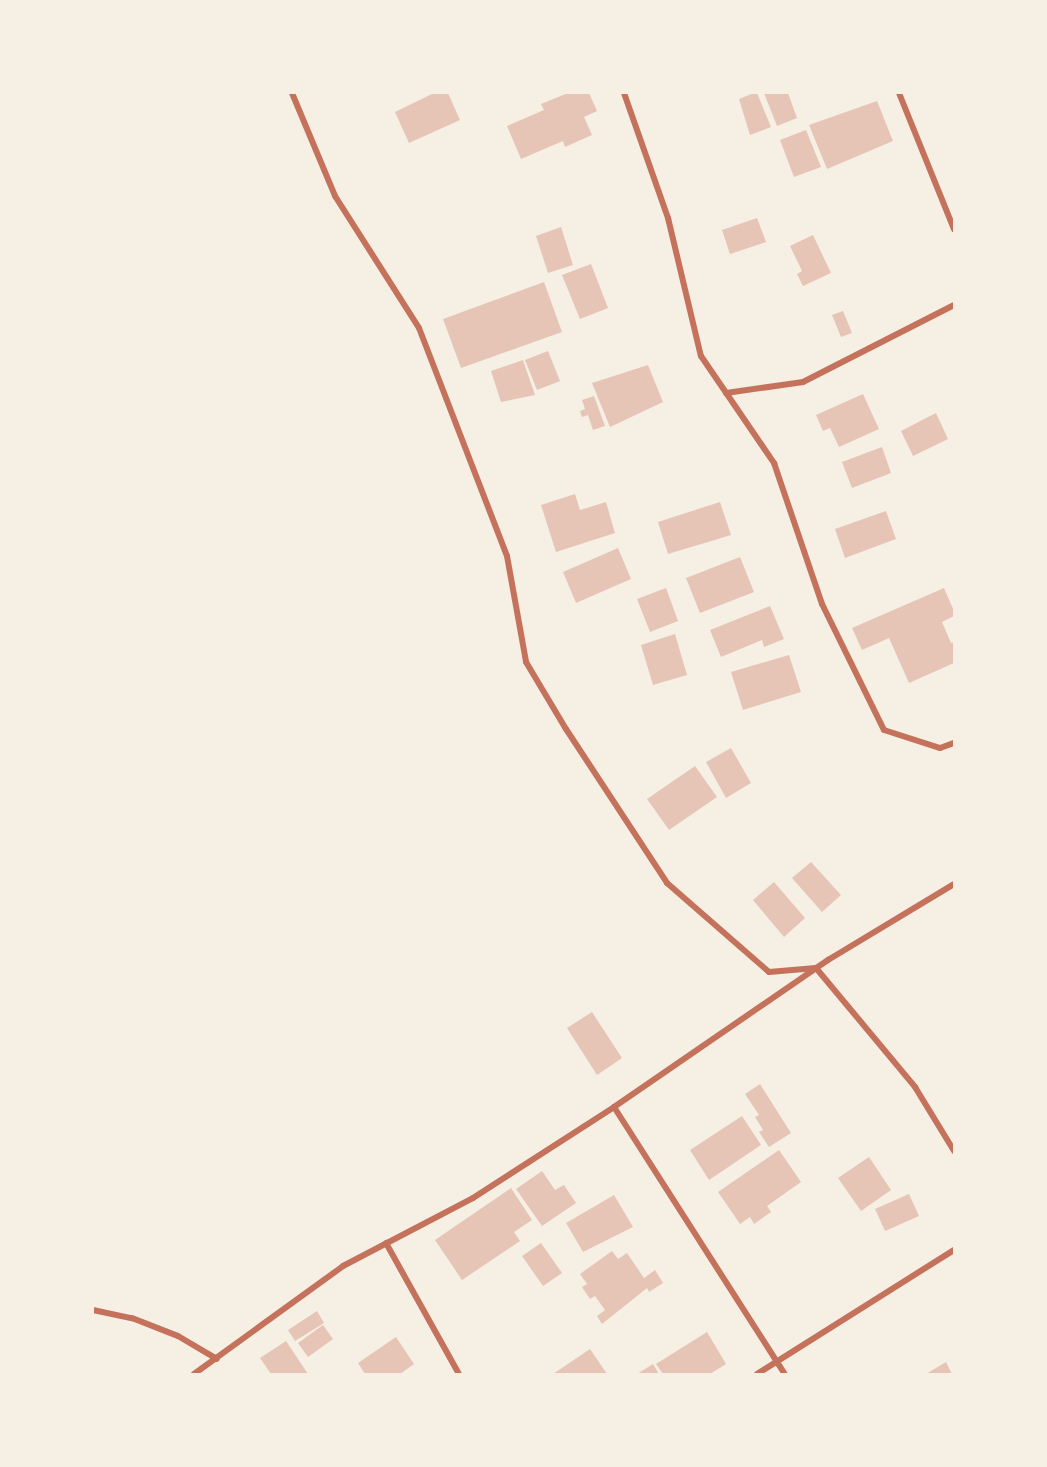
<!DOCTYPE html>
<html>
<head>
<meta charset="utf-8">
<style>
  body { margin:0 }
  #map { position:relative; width:1047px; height:1467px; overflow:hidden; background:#f6efe4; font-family:"IBM Plex Sans",sans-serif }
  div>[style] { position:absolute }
  .building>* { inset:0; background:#e6c5b7 }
  .minor>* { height:6px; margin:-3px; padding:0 3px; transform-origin:3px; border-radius:3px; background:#c5725c }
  span { translate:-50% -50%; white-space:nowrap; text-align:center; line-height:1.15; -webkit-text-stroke:4.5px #f6efe4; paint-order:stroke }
  .frame { position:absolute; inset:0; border:94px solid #f6efe4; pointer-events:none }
</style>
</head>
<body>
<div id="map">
  <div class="building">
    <i style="clip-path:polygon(434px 93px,448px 93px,460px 120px,409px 143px,395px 112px)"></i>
    <i style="clip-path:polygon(568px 93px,589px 93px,597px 111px,584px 117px,592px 135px,565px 147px,563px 141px,521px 159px,507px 126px,544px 110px,541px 104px)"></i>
    <i style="clip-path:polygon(754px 93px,757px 93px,771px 127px,750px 135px,739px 99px)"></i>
    <i style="clip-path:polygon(764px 93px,788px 93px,797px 118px,777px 126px)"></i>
    <i style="clip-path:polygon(877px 101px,893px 141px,827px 169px,809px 125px)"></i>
    <i style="clip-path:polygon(806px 130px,821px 167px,794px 177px,780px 140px)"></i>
    <i style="clip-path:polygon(757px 218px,766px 242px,730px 254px,722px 230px)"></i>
    <i style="clip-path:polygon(561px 227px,573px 265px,548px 273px,536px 236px)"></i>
    <i style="clip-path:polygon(813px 235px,831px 273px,803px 286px,797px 274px,802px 271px,790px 246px)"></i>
    <i style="clip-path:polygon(591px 264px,608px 308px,580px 319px,562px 275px)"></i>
    <i style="clip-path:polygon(544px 282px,562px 332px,461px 368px,443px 319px)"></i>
    <i style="clip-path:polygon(843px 311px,852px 333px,841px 337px,832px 315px)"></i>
    <i style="clip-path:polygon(548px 351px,560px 381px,537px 390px,525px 360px)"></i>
    <i style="clip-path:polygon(523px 360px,535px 395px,501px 402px,491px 371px)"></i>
    <i style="clip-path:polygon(648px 365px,663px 402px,610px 427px,592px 383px)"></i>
    <i style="clip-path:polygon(863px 394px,879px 429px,839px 447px,830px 428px,823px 431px,816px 415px)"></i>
    <i style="clip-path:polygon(594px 396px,605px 426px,593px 430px,588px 415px,582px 417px,580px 411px,585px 409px,582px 400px)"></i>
    <i style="clip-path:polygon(936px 413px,948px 439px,913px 456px,901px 431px)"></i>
    <i style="clip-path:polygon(882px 447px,891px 473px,852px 488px,842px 462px)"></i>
    <i style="clip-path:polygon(575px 494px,580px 510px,606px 502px,615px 533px,556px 552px,541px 505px)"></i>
    <i style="clip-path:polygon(720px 502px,731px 535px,668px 554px,658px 522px)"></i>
    <i style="clip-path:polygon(886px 511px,896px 539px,845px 558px,835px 529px)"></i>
    <i style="clip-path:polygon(618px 548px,631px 579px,576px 603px,563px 572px)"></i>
    <i style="clip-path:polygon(740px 557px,754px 592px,700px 613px,686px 578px)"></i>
    <i style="clip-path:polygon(666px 588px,678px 621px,650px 632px,637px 599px)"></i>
    <i style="clip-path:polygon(944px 588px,954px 611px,954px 616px,942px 622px,951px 643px,954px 642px,954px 663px,909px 683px,889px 638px,862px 650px,852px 628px)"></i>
    <i style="clip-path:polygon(770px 606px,784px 639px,764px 647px,762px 640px,721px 657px,710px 630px)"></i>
    <i style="clip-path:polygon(675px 634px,687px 675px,653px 685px,641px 645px)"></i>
    <i style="clip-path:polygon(789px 655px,801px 692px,743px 710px,731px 672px)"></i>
    <i style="clip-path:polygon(731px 748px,751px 783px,726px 798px,706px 762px)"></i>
    <i style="clip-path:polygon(695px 766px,717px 797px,669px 830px,647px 799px)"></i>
    <i style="clip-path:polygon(811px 862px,841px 895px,822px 912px,792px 878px)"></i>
    <i style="clip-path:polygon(774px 882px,805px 918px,784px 937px,753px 900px)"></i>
    <i style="clip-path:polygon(592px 1012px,622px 1058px,597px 1075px,567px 1028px)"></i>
    <i style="clip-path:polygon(760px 1084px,791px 1133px,769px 1147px,759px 1132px,763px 1130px,755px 1117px,759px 1115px,745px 1094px)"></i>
    <i style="clip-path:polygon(742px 1116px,761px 1145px,709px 1180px,690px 1150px)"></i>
    <i style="clip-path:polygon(779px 1150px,801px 1182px,767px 1206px,771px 1212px,754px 1224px,750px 1217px,740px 1224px,718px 1192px)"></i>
    <i style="clip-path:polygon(869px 1157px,891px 1190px,861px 1211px,838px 1178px)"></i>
    <i style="clip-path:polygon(542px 1171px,555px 1190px,564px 1185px,576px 1203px,542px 1226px,516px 1189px)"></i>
    <i style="clip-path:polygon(511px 1188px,532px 1220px,514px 1232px,520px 1241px,462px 1280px,435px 1240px)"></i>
    <i style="clip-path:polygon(909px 1194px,919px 1216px,885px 1231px,875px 1209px)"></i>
    <i style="clip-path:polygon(614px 1195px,633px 1227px,583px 1252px,566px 1223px)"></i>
    <i style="clip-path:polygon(541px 1243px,562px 1273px,543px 1286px,522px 1256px)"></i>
    <i style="clip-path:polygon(612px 1251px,618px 1259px,627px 1253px,644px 1278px,655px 1270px,663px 1283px,649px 1292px,647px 1288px,602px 1324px,597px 1316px,605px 1310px,595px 1296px,590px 1299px,582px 1287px,587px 1284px,580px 1274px)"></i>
    <i style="clip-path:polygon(317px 1311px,324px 1323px,295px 1341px,288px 1330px)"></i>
    <i style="clip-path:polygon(323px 1325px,333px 1339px,308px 1357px,298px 1343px)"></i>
    <i style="clip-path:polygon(707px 1332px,726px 1364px,710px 1374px,663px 1374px,656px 1364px)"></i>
    <i style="clip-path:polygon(396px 1337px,414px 1364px,400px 1374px,365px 1374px,358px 1363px)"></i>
    <i style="clip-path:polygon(286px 1341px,308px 1374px,271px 1374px,260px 1358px)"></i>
    <i style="clip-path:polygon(590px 1349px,607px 1374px,553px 1374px)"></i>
    <i style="clip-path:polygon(946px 1362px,952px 1374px,926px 1374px)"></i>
    <i style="clip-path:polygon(653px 1364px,659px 1374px,637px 1374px)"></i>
  </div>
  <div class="minor">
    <i style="left:292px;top:93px;width:112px;rotate:67.3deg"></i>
    <i style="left:335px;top:196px;width:156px;rotate:57.5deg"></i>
    <i style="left:419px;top:328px;width:244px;rotate:68.9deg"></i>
    <i style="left:507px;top:556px;width:108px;rotate:79.8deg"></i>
    <i style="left:526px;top:662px;width:78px;rotate:59.2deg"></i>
    <i style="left:566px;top:729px;width:184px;rotate:56.7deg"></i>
    <i style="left:667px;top:883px;width:135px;rotate:41.1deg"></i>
    <i style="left:769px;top:972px;width:47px;rotate:-4.9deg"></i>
    <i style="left:816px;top:968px;width:155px;rotate:50.2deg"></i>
    <i style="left:915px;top:1087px;width:75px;rotate:58.6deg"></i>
    <i style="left:624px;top:93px;width:133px;rotate:70.6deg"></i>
    <i style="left:668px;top:218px;width:142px;rotate:76.6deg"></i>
    <i style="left:701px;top:356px;width:130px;rotate:55.7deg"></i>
    <i style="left:774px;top:463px;width:149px;rotate:71.2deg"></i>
    <i style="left:822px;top:604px;width:140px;rotate:63.8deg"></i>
    <i style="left:884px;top:730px;width:59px;rotate:17.8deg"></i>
    <i style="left:940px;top:748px;width:15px;rotate:-20deg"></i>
    <i style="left:899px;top:93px;width:147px;rotate:68deg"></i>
    <i style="left:726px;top:393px;width:78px;rotate:-8.1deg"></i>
    <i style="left:803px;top:382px;width:169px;rotate:-27deg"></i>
    <i style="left:614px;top:1107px;width:317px;rotate:57.4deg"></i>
    <i style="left:386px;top:1243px;width:150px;rotate:60.9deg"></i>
    <i style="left:93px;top:1310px;width:40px;rotate:12deg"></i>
    <i style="left:132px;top:1318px;width:49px;rotate:21.4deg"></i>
    <i style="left:178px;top:1336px;width:45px;rotate:30.5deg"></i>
    <i style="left:194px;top:1374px;width:184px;rotate:-35.9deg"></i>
    <i style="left:343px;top:1266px;width:147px;rotate:-27.6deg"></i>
    <i style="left:473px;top:1198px;width:168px;rotate:-32.8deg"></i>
    <i style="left:614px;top:1107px;width:260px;rotate:-34.5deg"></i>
    <i style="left:828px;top:960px;width:147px;rotate:-31.1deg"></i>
    <i style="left:757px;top:1374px;width:233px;rotate:-32.2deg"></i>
  </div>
  <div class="frame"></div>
</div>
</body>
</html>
